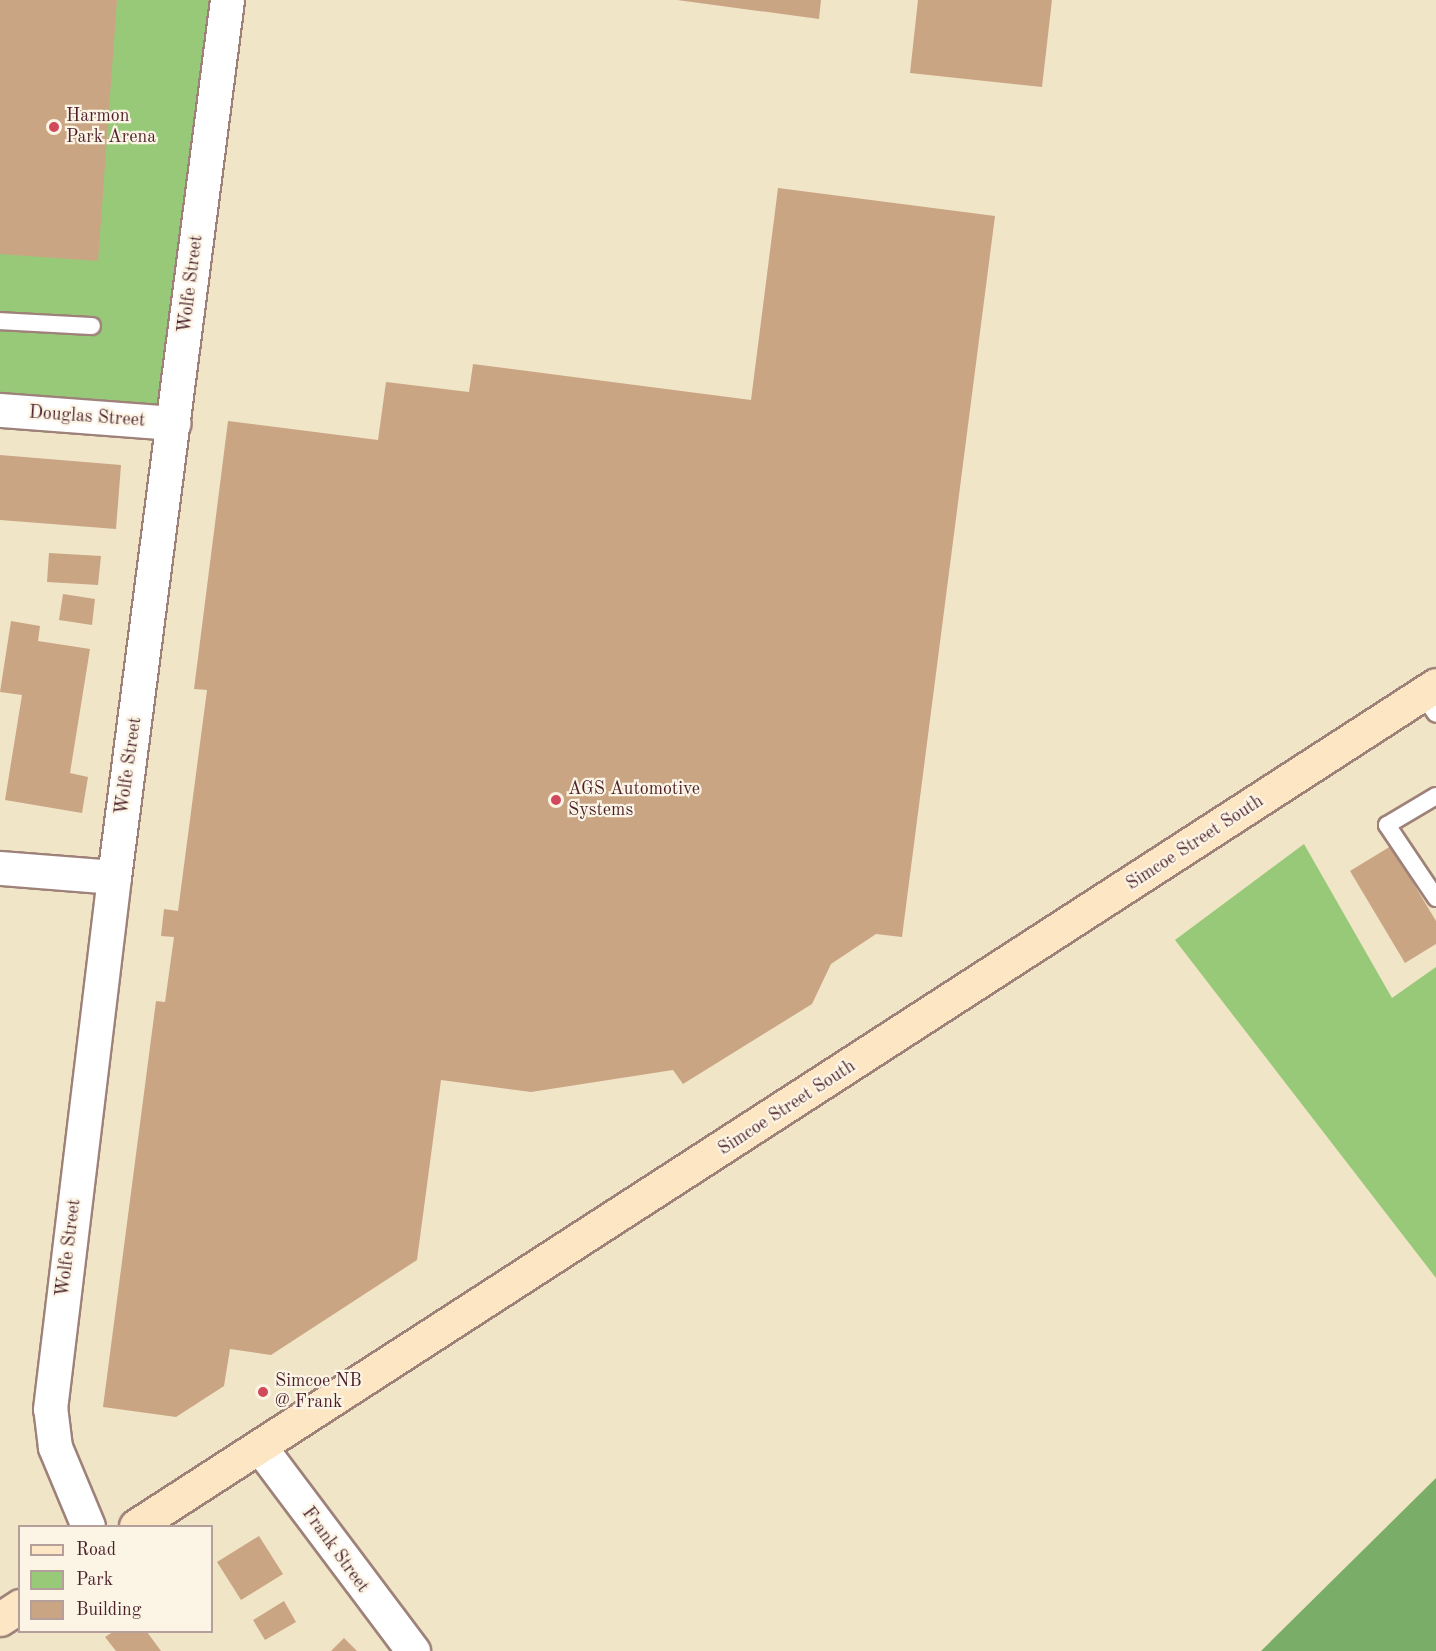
<!DOCTYPE html>
<html>
<head>
<meta charset="utf-8">
<style>
  body { margin:0 }
  #map { position:relative; width:1436px; height:1651px; overflow:hidden; background:#f1e5c7; font-family:"Old Standard TT",serif }
  div>[style] { position:absolute }
  .green>* { inset:0; background:#98c978 }
  .forest>* { inset:0; background:#7aad68 }
  .building>* { inset:0; background:#caa584 }
  .roads { filter:drop-shadow(2px 0 #9e8279) drop-shadow(-2px 0 #9e8279) drop-shadow(0 2px #9e8279) drop-shadow(0 -2px #9e8279) }
  .lane>* { height:16px; margin:-8px; padding:0 8px; transform-origin:8px; border-radius:8px; background:#fff }
  .street>* { height:33px; margin:-16.5px; padding:0 16.5px; transform-origin:16.5px; border-radius:16.5px; background:#fff }
  .secondary>* { height:33px; margin:-16.5px; padding:0 16.5px; transform-origin:16.5px; border-radius:16.5px; background:#fce6c4 }
  .dots>* { width:16px; height:16px; translate:-50% -50%; box-sizing:border-box; border:3px solid #fcf5e5; border-radius:50% }
  span { translate:-50% -50%; white-space:nowrap; text-align:center; line-height:1.15; -webkit-text-stroke:4.5px #fcf5e5; paint-order:stroke }
  .poi-label { font-size:18px; color:#4a1f2b }
  .left { translate:0 -50%; text-align:left }
  .street-label { font-size:18px; color:#4a1f2b }
  .legend { position:absolute; left:18px; top:1525px; width:195px; height:108px; box-sizing:border-box; background:#fcf5e5; border:2px solid #b59f9b; margin:0; padding:8px 10px; list-style:none; font-size:18px; color:#4a1f2b }
  .legend li { display:flex; align-items:center; gap:12px; height:30px }
  .legend b { width:30px; border:2px solid #b59f9b }
</style>
</head>
<body>
<div id="map">
  <div class="green">
    <i style="clip-path:polygon(0 0,213px 0,162px 412px,0 401px)"></i>
    <i style="clip-path:polygon(1304px 844px,1392px 998px,1436px 967px,1436px 1278px,1175px 940px)"></i>
  </div>
  <div class="forest">
    <i style="clip-path:polygon(1436px 1478px,1436px 1651px,1261px 1651px)"></i>
  </div>
  <div class="building">
    <i style="clip-path:polygon(0 0,117px 0,98px 261px,0 254px)"></i>
    <i style="clip-path:polygon(677px 0,821px 0,819px 19px)"></i>
    <i style="clip-path:polygon(918px 0,1052px 0,1042px 87px,910px 73px)"></i>
    <i style="clip-path:polygon(778px 188px,995px 216px,902px 937px,876px 934px,831px 964px,812px 1004px,683px 1084px,673px 1070px,531px 1092px,441px 1080px,417px 1260px,271px 1355px,230px 1349px,224px 1386px,176px 1417px,103px 1407px,156px 1001px,165px 1002px,174px 937px,161px 936px,164px 909px,178px 911px,207px 690px,194px 689px,228px 421px,378px 440px,386px 382px,469px 392px,473px 364px,751px 400px)"></i>
    <i style="clip-path:polygon(0 455px,121px 465px,116px 529px,0 520px)"></i>
    <i style="clip-path:polygon(49px 553px,101px 556px,98px 585px,47px 582px)"></i>
    <i style="clip-path:polygon(63px 594px,95px 599px,92px 625px,59px 620px)"></i>
    <i style="clip-path:polygon(11px 621px,40px 626px,38px 641px,90px 649px,70px 773px,88px 777px,82px 813px,5px 800px,22px 695px,0 692px)"></i>
    <i style="clip-path:polygon(1391px 846px,1436px 921px,1436px 944px,1405px 963px,1350px 871px)"></i>
    <i style="clip-path:polygon(259px 1536px,283px 1574px,241px 1600px,217px 1562px)"></i>
    <i style="clip-path:polygon(284px 1601px,296px 1622px,265px 1640px,253px 1620px)"></i>
    <i style="clip-path:polygon(113px 1632px,147px 1632px,161px 1651px,116px 1651px,105px 1637px)"></i>
    <i style="clip-path:polygon(344px 1638px,357px 1651px,331px 1651px)"></i>
  </div>
  <div class="roads">
    <div class="lane">
      <i style="left:0;top:321px;width:92px;rotate:3.1deg"></i>
      <i style="left:1422px;top:694px;width:24px;rotate:55deg"></i>
      <i style="left:1436px;top:796px;width:57px;rotate:149.4deg"></i>
      <i style="left:1387px;top:825px;width:88px;rotate:56.1deg"></i>
    </div>
    <div class="street">
      <i style="left:0;top:410px;width:174px;rotate:4.3deg"></i>
      <i style="left:0;top:868px;width:114px;rotate:4.5deg"></i>
      <i style="left:260px;top:1447px;width:255px;rotate:53.1deg"></i>
      <i style="left:88px;top:1526px;width:86px;rotate:-112.7deg"></i>
      <i style="left:55px;top:1447px;width:38px;rotate:-97deg"></i>
      <i style="left:50px;top:1409px;width:536px;rotate:-83.14deg"></i>
      <i style="left:114px;top:877px;width:884px;rotate:-82.66deg"></i>
    </div>
    <div class="secondary">
      <i style="left:136px;top:1526px;width:1548px;rotate:-32.9deg"></i>
      <i style="left:0;top:1619px;width:24px;rotate:-33deg"></i>
    </div>
  </div>
  <div class="dots">
    <i style="left:54px;top:127px;background:#d1495b"></i>
    <i style="left:556px;top:800px;background:#d1495b"></i>
    <i style="left:263px;top:1392px;background:#d1495b"></i>
  </div>
  <div class="poi-label">
    <span class="left" style="left:66px;top:127px">Harmon<br>Park Arena</span>
    <span class="left" style="left:568px;top:800px">AGS Automotive<br>Systems</span>
    <span class="left" style="left:275px;top:1392px">Simcoe NB<br>@ Frank</span>
  </div>
  <div class="street-label">
    <span style="left:191px;top:284px;rotate:-83deg">Wolfe Street</span>
    <span style="left:87px;top:417px;rotate:4deg">Douglas Street</span>
    <span style="left:129px;top:766px;rotate:-82deg">Wolfe Street</span>
    <span style="left:1195px;top:843px;rotate:-33deg">Simcoe Street South</span>
    <span style="left:787px;top:1108px;rotate:-33deg">Simcoe Street South</span>
    <span style="left:69px;top:1248px;rotate:-83deg">Wolfe Street</span>
    <span style="left:335px;top:1550px;rotate:54deg">Frank Street</span>
  </div>
  <ul class="legend">
  <li><b style="height:8px;background:#fce6c4"></b>Road</li>
  <li><b style="height:16px;background:#98c978"></b>Park</li>
  <li><b style="height:16px;background:#caa584"></b>Building</li>
  </ul>
</div>
</body>
</html>
